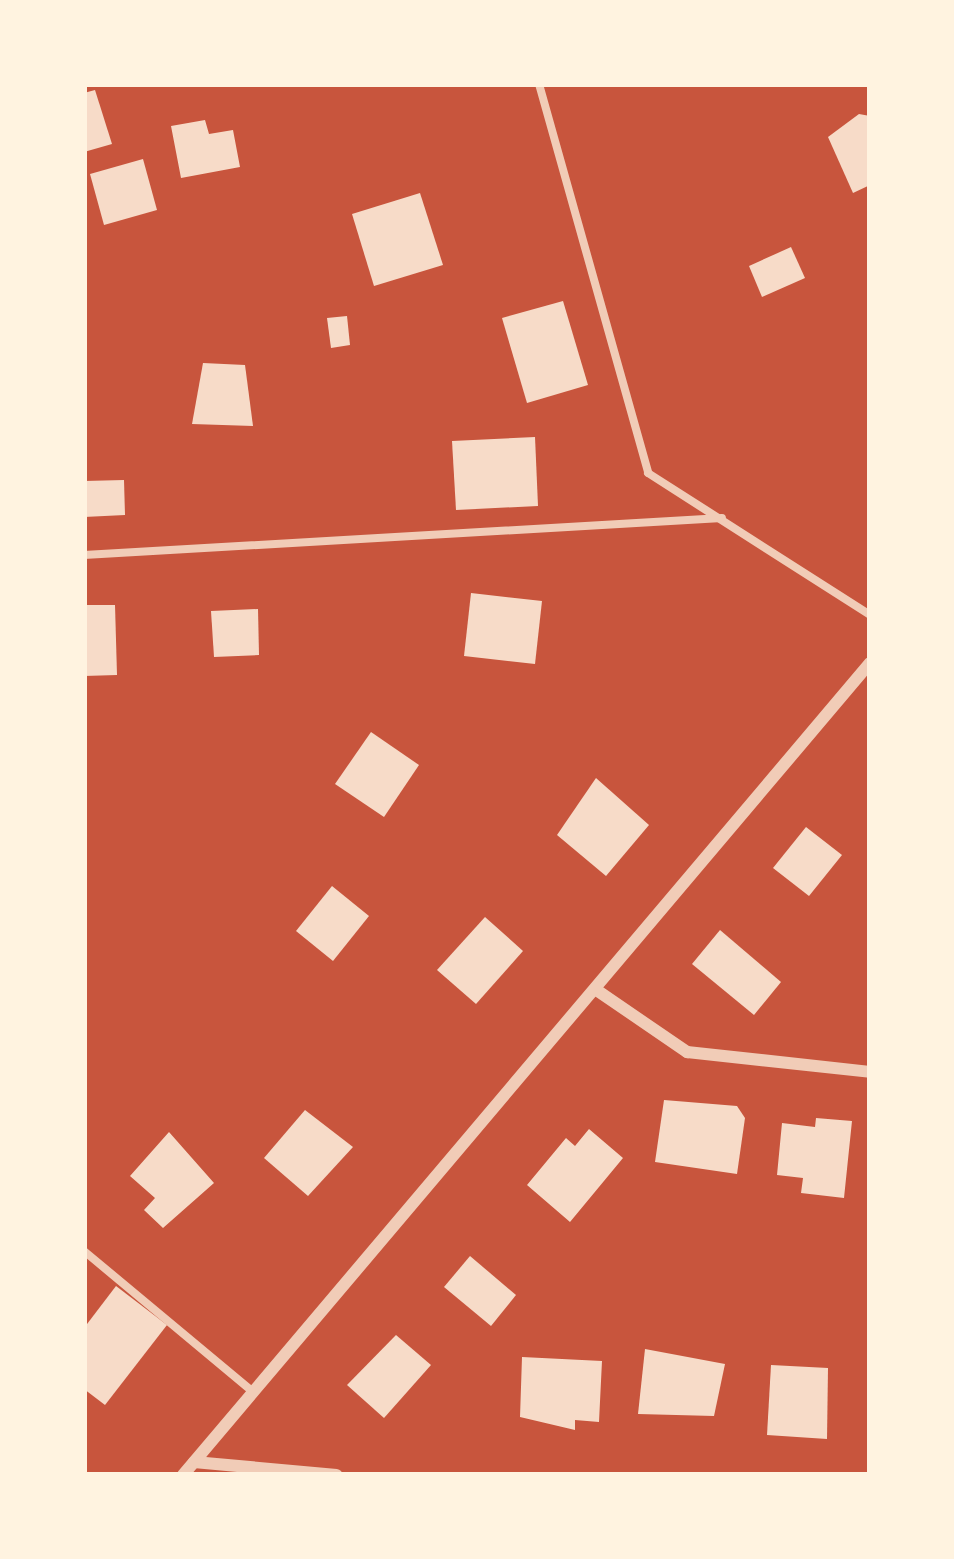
<!DOCTYPE html>
<html>
<head>
<meta charset="utf-8">
<style>
  body { margin:0 }
  #map { position:relative; width:954px; height:1559px; overflow:hidden; background:#c8553d; font-family:"DejaVu Sans",sans-serif }
  div>[style] { position:absolute }
  .building>* { inset:0; background:#f7dbc8 }
  .service>* { height:8px; margin:-4px; padding:0 4px; transform-origin:4px; border-radius:4px; background:#f1ccb7 }
  .minor>* { height:12px; margin:-6px; padding:0 6px; transform-origin:6px; border-radius:6px; background:#f1ccb7 }
  span { translate:-50% -50%; white-space:nowrap; text-align:center; line-height:1.15; -webkit-text-stroke:9px #fff3e0; paint-order:stroke }
  .frame { position:absolute; inset:0; border:87px solid #fff3e0; pointer-events:none }
</style>
</head>
<body>
<div id="map">
  <div class="building">
    <i style="clip-path:polygon(95px 90px,112px 144px,84px 152px,84px 93px)"></i>
    <i style="clip-path:polygon(859px 114px,870px 116px,870px 185px,853px 193px,828px 137px)"></i>
    <i style="clip-path:polygon(205px 120px,209px 134px,233px 130px,240px 167px,181px 178px,171px 126px)"></i>
    <i style="clip-path:polygon(143px 159px,157px 210px,104px 225px,90px 174px)"></i>
    <i style="clip-path:polygon(420px 193px,443px 265px,374px 286px,352px 214px)"></i>
    <i style="clip-path:polygon(791px 247px,805px 278px,762px 297px,749px 266px)"></i>
    <i style="clip-path:polygon(563px 301px,588px 385px,527px 403px,502px 318px)"></i>
    <i style="clip-path:polygon(347px 316px,350px 345px,331px 348px,327px 318px)"></i>
    <i style="clip-path:polygon(203px 363px,245px 365px,253px 426px,192px 424px)"></i>
    <i style="clip-path:polygon(535px 437px,538px 506px,456px 510px,452px 441px)"></i>
    <i style="clip-path:polygon(124px 480px,125px 515px,84px 517px,84px 481px)"></i>
    <i style="clip-path:polygon(471px 593px,542px 601px,535px 664px,464px 656px)"></i>
    <i style="clip-path:polygon(84px 605px,115px 605px,117px 675px,84px 676px)"></i>
    <i style="clip-path:polygon(258px 609px,259px 655px,214px 657px,211px 611px)"></i>
    <i style="clip-path:polygon(371px 732px,419px 765px,384px 817px,335px 784px)"></i>
    <i style="clip-path:polygon(596px 778px,649px 825px,606px 876px,557px 835px)"></i>
    <i style="clip-path:polygon(806px 827px,842px 855px,809px 896px,773px 868px)"></i>
    <i style="clip-path:polygon(332px 886px,369px 916px,333px 961px,296px 931px)"></i>
    <i style="clip-path:polygon(485px 917px,523px 951px,476px 1004px,437px 970px)"></i>
    <i style="clip-path:polygon(720px 930px,781px 982px,754px 1015px,692px 964px)"></i>
    <i style="clip-path:polygon(664px 1100px,737px 1106px,745px 1118px,737px 1174px,655px 1162px)"></i>
    <i style="clip-path:polygon(305px 1110px,353px 1147px,308px 1196px,264px 1158px)"></i>
    <i style="clip-path:polygon(816px 1118px,852px 1121px,844px 1198px,801px 1193px,803px 1178px,777px 1175px,782px 1123px,815px 1127px)"></i>
    <i style="clip-path:polygon(589px 1129px,623px 1158px,570px 1222px,527px 1185px,566px 1138px,575px 1146px)"></i>
    <i style="clip-path:polygon(169px 1132px,214px 1183px,163px 1228px,144px 1210px,155px 1198px,130px 1176px)"></i>
    <i style="clip-path:polygon(470px 1256px,516px 1295px,491px 1326px,444px 1287px)"></i>
    <i style="clip-path:polygon(116px 1286px,167px 1325px,105px 1405px,84px 1389px,84px 1328px)"></i>
    <i style="clip-path:polygon(396px 1335px,431px 1365px,384px 1418px,347px 1385px)"></i>
    <i style="clip-path:polygon(645px 1349px,725px 1364px,714px 1416px,638px 1414px)"></i>
    <i style="clip-path:polygon(522px 1357px,602px 1361px,599px 1422px,575px 1420px,575px 1430px,520px 1417px)"></i>
    <i style="clip-path:polygon(771px 1365px,828px 1368px,827px 1439px,767px 1435px)"></i>
  </div>
  <div class="service">
    <i style="left:539px;top:84px;width:404px;rotate:74.3deg"></i>
    <i style="left:648px;top:473px;width:264px;rotate:32.6deg"></i>
    <i style="left:84px;top:555px;width:639px;rotate:-3.32deg"></i>
    <i style="left:84px;top:1251px;width:220px;rotate:39.8deg"></i>
  </div>
  <div class="minor">
    <i style="left:595px;top:989px;width:112px;rotate:34.4deg"></i>
    <i style="left:687px;top:1052px;width:184px;rotate:6.2deg"></i>
    <i style="left:194px;top:1462px;width:143px;rotate:5.2deg"></i>
    <i style="left:183px;top:1475px;width:1064px;rotate:-49.77deg"></i>
  </div>
  <div class="frame"></div>
</div>
</body>
</html>
